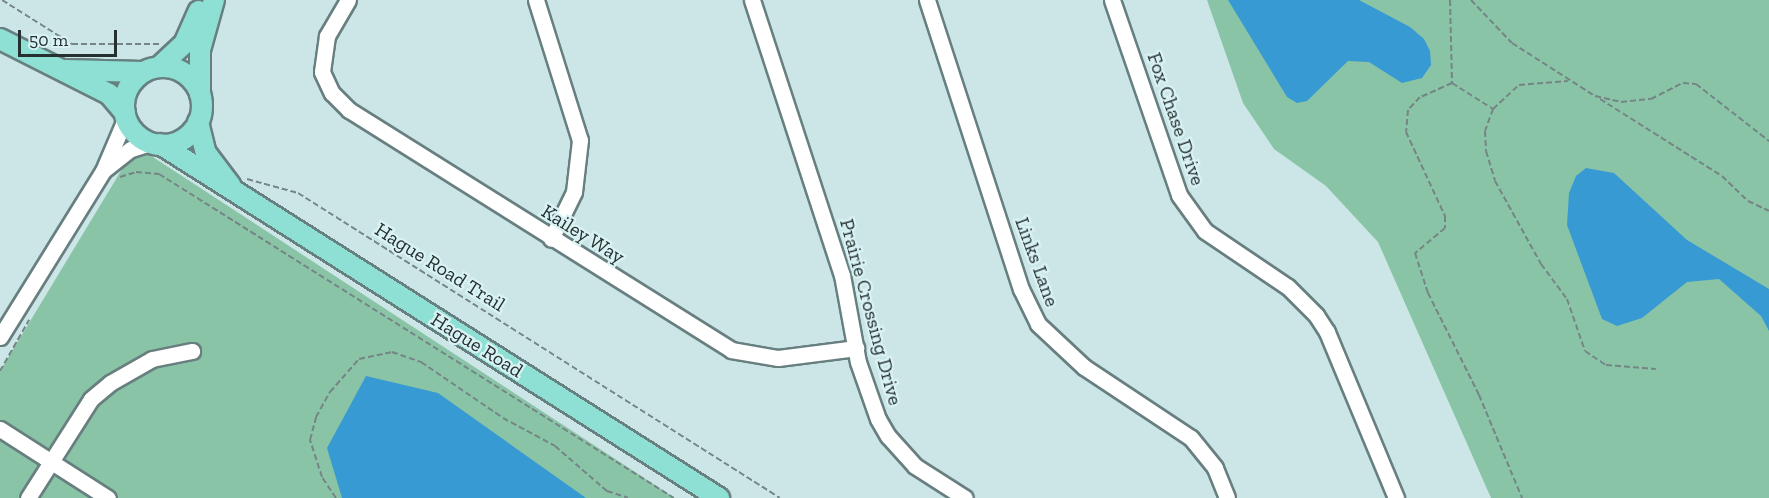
<!DOCTYPE html>
<html>
<head>
<meta charset="utf-8">
<style>
  body { margin:0 }
  #map { position:relative; width:1769px; height:498px; overflow:hidden; background:#cce6e7; font-family:"Zilla Slab",serif }
  div>[style] { position:absolute }
  .green>* { inset:0; background:#8ac4a6 }
  .water>* { inset:0; background:#379ad2 }
  .path>* { height:2px; margin-top:-1px; transform-origin:0; background:repeating-linear-gradient(90deg,#748586 0 6px,transparent 0 9px) }
  .roads { filter:drop-shadow(2px 0 #687f80) drop-shadow(-2px 0 #687f80) drop-shadow(0 2px #687f80) drop-shadow(0 -2px #687f80) }
  .minor>* { height:15px; margin:-7.5px; padding:0 7.5px; transform-origin:7.5px; border-radius:7.5px; background:#fff }
  .major>* { height:20px; margin:-10px; padding:0 10px; transform-origin:10px; border-radius:10px; background:#8ee0d4 }
  .major>.ring { margin:-10px; padding:0; box-sizing:content-box; background:none; border:20px solid #8ee0d4; border-radius:50% }
  span { translate:-50% -50%; white-space:nowrap; text-align:center; line-height:1.15; -webkit-text-stroke:4.5px #d9f3f4; paint-order:stroke }
  .street-label { font-size:20px; color:#263030 }
  .scale { position:absolute; left:18px; top:30px; width:99px; height:27px; box-sizing:border-box; border:3px solid #263030; border-top:0; padding-left:8px; font-size:18px; line-height:21px; white-space:nowrap; color:#263030; -webkit-text-stroke:4px #d9f3f4; paint-order:stroke }
</style>
</head>
<body>
<div id="map">
  <div class="green">
    <i style="clip-path:polygon(1207px 0,1769px 0,1769px 498px,1491px 498px,1378px 242px,1326px 186px,1274px 149px,1243px 103px)"></i>
    <i style="clip-path:polygon(136px 146px,675px 498px,0 498px,0 371px)"></i>
  </div>
  <div class="water">
    <i style="clip-path:polygon(1228px 0,1359px 0,1410px 27px,1424px 39px,1430px 51px,1431px 65px,1422px 78px,1402px 83px,1369px 62px,1348px 61px,1307px 101px,1297px 103px,1287px 97px)"></i>
    <i style="clip-path:polygon(1586px 168px,1614px 173px,1687px 240px,1769px 289px,1769px 331px,1761px 316px,1719px 279px,1687px 282px,1642px 318px,1617px 326px,1602px 319px,1567px 225px,1569px 193px,1576px 176px)"></i>
    <i style="clip-path:polygon(366px 376px,438px 393px,586px 498px,342px 498px,327px 448px)"></i>
  </div>
  <div class="path">
    <i style="left:2px;top:0;width:83px;rotate:32.2deg"></i>
    <i style="left:72px;top:44px;width:88px"></i>
    <i style="left:1450px;top:0;width:83px;rotate:88.6deg"></i>
    <i style="left:1452px;top:83px;width:35px;rotate:156deg"></i>
    <i style="left:1420px;top:97px;width:18px;rotate:133deg"></i>
    <i style="left:1408px;top:110px;width:22px;rotate:95deg"></i>
    <i style="left:1406px;top:132px;width:93px;rotate:65.1deg"></i>
    <i style="left:1445px;top:216px;width:12px;rotate:90deg"></i>
    <i style="left:1445px;top:228px;width:39px;rotate:140deg"></i>
    <i style="left:1415px;top:253px;width:42px;rotate:72deg"></i>
    <i style="left:1428px;top:293px;width:114px;rotate:63.4deg"></i>
    <i style="left:1479px;top:395px;width:112px;rotate:67.3deg"></i>
    <i style="left:1471px;top:0;width:59px;rotate:46.4deg"></i>
    <i style="left:1512px;top:43px;width:98px;rotate:32.6deg"></i>
    <i style="left:1595px;top:96px;width:27px;rotate:13deg"></i>
    <i style="left:1621px;top:102px;width:30px;rotate:-6deg"></i>
    <i style="left:1651px;top:99px;width:36px;rotate:-27deg"></i>
    <i style="left:1683px;top:83px;width:13px;rotate:4deg"></i>
    <i style="left:1696px;top:84px;width:93px;rotate:38deg"></i>
    <i style="left:1452px;top:83px;width:49px;rotate:32.4deg"></i>
    <i style="left:1493px;top:109px;width:23px;rotate:110deg"></i>
    <i style="left:1485px;top:131px;width:20px;rotate:87deg"></i>
    <i style="left:1486px;top:151px;width:31px;rotate:73deg"></i>
    <i style="left:1495px;top:181px;width:95px;rotate:61deg"></i>
    <i style="left:1541px;top:264px;width:44px;rotate:53.4deg"></i>
    <i style="left:1567px;top:299px;width:55px;rotate:70.9deg"></i>
    <i style="left:1585px;top:351px;width:25px;rotate:34deg"></i>
    <i style="left:1606px;top:365px;width:50px;rotate:4.6deg"></i>
    <i style="left:1600px;top:99px;width:144px;rotate:32.3deg"></i>
    <i style="left:1722px;top:176px;width:36px;rotate:44deg"></i>
    <i style="left:1748px;top:201px;width:23px;rotate:25deg"></i>
    <i style="left:1493px;top:109px;width:35px;rotate:-43deg"></i>
    <i style="left:1519px;top:85px;width:49px;rotate:-4.7deg"></i>
    <i style="left:120px;top:177px;width:17px;rotate:-17deg"></i>
    <i style="left:136px;top:172px;width:23px;rotate:5deg"></i>
    <i style="left:159px;top:174px;width:608px;rotate:32.18deg"></i>
    <i style="left:247px;top:179px;width:53px;rotate:15.4deg"></i>
    <i style="left:298px;top:193px;width:570px;rotate:32.32deg"></i>
    <i style="left:0;top:371px;width:59px;rotate:-60.4deg"></i>
    <i style="left:336px;top:498px;width:25px;rotate:-124deg"></i>
    <i style="left:322px;top:477px;width:39px;rotate:-108deg"></i>
    <i style="left:310px;top:440px;width:24px;rotate:-75deg"></i>
    <i style="left:316px;top:417px;width:29px;rotate:-61deg"></i>
    <i style="left:330px;top:392px;width:44px;rotate:-48.7deg"></i>
    <i style="left:359px;top:359px;width:34px;rotate:-12deg"></i>
    <i style="left:392px;top:352px;width:31px;rotate:19deg"></i>
    <i style="left:421px;top:362px;width:99px;rotate:34.3deg"></i>
    <i style="left:503px;top:418px;width:59px;rotate:28.3deg"></i>
    <i style="left:555px;top:446px;width:69px;rotate:40.9deg"></i>
    <i style="left:607px;top:491px;width:22px;rotate:18deg"></i>
  </div>
  <div class="roads">
    <div class="minor">
      <i style="left:348px;top:0;width:42px;rotate:120.3deg"></i>
      <i style="left:327px;top:36px;width:36px;rotate:98deg"></i>
      <i style="left:322px;top:72px;width:23px;rotate:65deg"></i>
      <i style="left:332px;top:93px;width:24px;rotate:45deg"></i>
      <i style="left:349px;top:110px;width:451px;rotate:32.1deg"></i>
      <i style="left:731px;top:350px;width:48px;rotate:9.7deg"></i>
      <i style="left:778px;top:358px;width:79px;rotate:-7.3deg"></i>
      <i style="left:536px;top:0;width:147px;rotate:72.6deg"></i>
      <i style="left:580px;top:140px;width:52px;rotate:96.6deg"></i>
      <i style="left:574px;top:192px;width:52px;rotate:116.1deg"></i>
      <i style="left:752px;top:0;width:289px;rotate:71.9deg"></i>
      <i style="left:842px;top:275px;width:88px;rotate:79.6deg"></i>
      <i style="left:858px;top:362px;width:60px;rotate:70.7deg"></i>
      <i style="left:878px;top:419px;width:20px;rotate:60deg"></i>
      <i style="left:888px;top:436px;width:40px;rotate:48deg"></i>
      <i style="left:915px;top:466px;width:59px;rotate:32.6deg"></i>
      <i style="left:927px;top:0;width:304px;rotate:72deg"></i>
      <i style="left:1021px;top:289px;width:39px;rotate:64deg"></i>
      <i style="left:1038px;top:324px;width:63px;rotate:43.1deg"></i>
      <i style="left:1084px;top:367px;width:128px;rotate:33.6deg"></i>
      <i style="left:1191px;top:438px;width:38px;rotate:51deg"></i>
      <i style="left:1215px;top:468px;width:32px;rotate:68deg"></i>
      <i style="left:1112px;top:0;width:206px;rotate:71deg"></i>
      <i style="left:1179px;top:195px;width:44px;rotate:54.2deg"></i>
      <i style="left:1205px;top:231px;width:100px;rotate:34deg"></i>
      <i style="left:1288px;top:287px;width:40px;rotate:45deg"></i>
      <i style="left:1316px;top:315px;width:20px;rotate:57deg"></i>
      <i style="left:1327px;top:332px;width:180px;rotate:67.4deg"></i>
      <i style="left:105px;top:169px;width:33px;rotate:-38deg"></i>
      <i style="left:131px;top:149px;width:21px;rotate:-17deg"></i>
      <i style="left:0;top:337px;width:195px;rotate:-58.2deg"></i>
      <i style="left:103px;top:171px;width:59px;rotate:-66.9deg"></i>
      <i style="left:0;top:429px;width:128px;rotate:32.6deg"></i>
      <i style="left:28px;top:498px;width:117px;rotate:-57.5deg"></i>
      <i style="left:91px;top:399px;width:25px;rotate:-40deg"></i>
      <i style="left:110px;top:383px;width:48px;rotate:-29.7deg"></i>
      <i style="left:152px;top:359px;width:41px;rotate:-11.3deg"></i>
    </div>
    <div class="major">
      <i style="left:0;top:39px;width:122px;rotate:26.8deg"></i>
      <i style="left:109px;top:94px;width:25px;rotate:50deg"></i>
      <i style="left:159px;top:67px;width:34px;rotate:-43deg"></i>
      <i style="left:184px;top:44px;width:36px;rotate:-66deg"></i>
      <i class="ring" style="left:124px;top:67px;width:58px;height:58px"></i>
      <i style="left:66px;top:70px;width:77px;rotate:1.5deg"></i>
      <i style="left:200px;top:94px;width:44px;rotate:-90deg"></i>
      <i style="left:200px;top:50px;width:52px;rotate:-74.4deg"></i>
      <i style="left:198px;top:122px;width:32px;rotate:76deg"></i>
      <i style="left:206px;top:153px;width:41px;rotate:52.9deg"></i>
      <i style="left:160px;top:144px;width:662px;rotate:32.35deg"></i>
    </div>
  </div>
  <div class="street-label">
    <span style="left:1176px;top:119px;rotate:71deg">Fox Chase Drive</span>
    <span style="left:583px;top:234px;rotate:32deg">Kailey Way</span>
    <span style="left:1037px;top:262px;rotate:70deg">Links Lane</span>
    <span style="left:440px;top:267px;rotate:32deg">Hague Road Trail</span>
    <span style="left:871px;top:312px;rotate:75deg">Prairie Crossing Drive</span>
    <span style="left:477px;top:345px;rotate:32deg">Hague Road</span>
  </div>
  <div class="scale">50 m</div>
</div>
</body>
</html>
